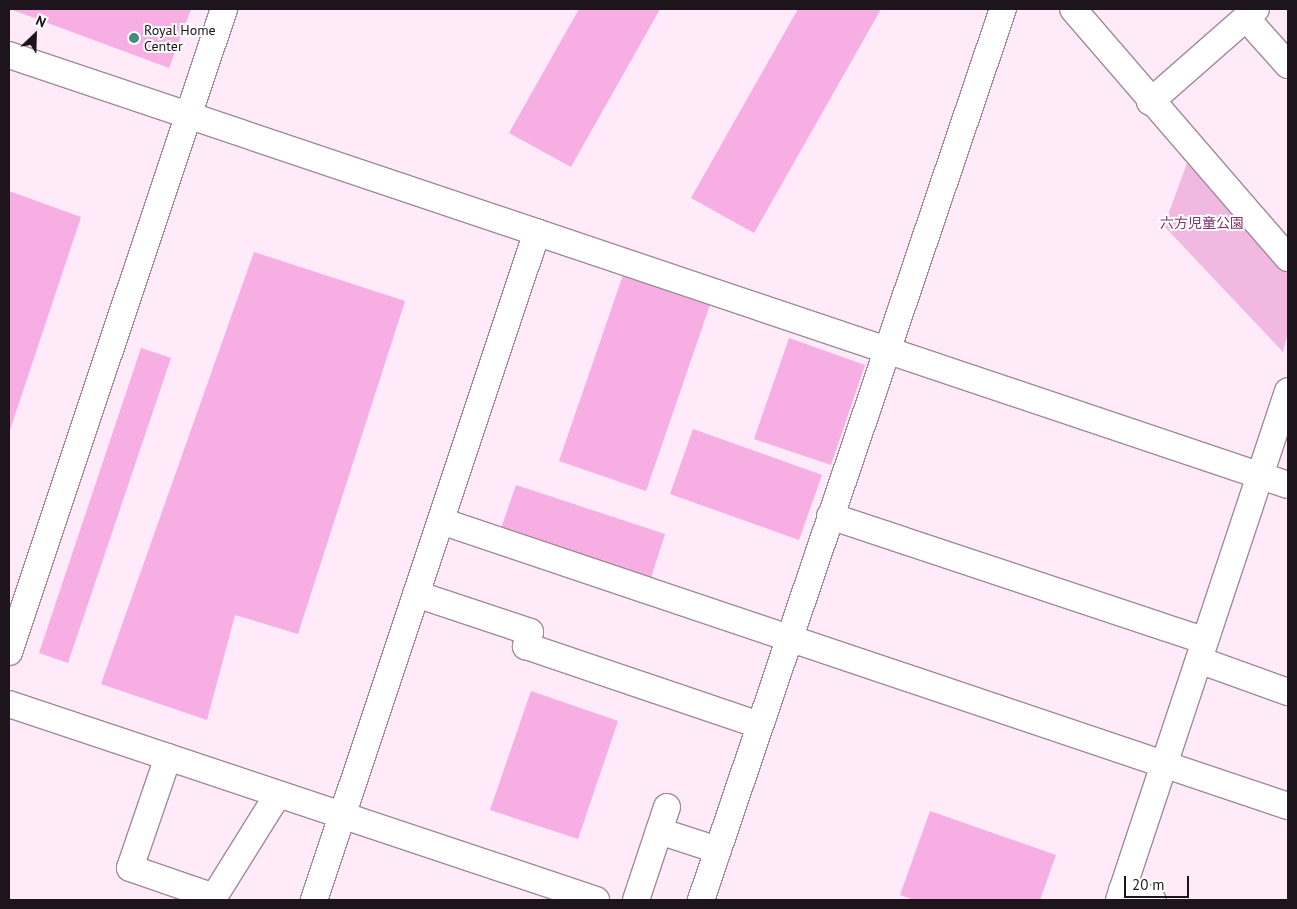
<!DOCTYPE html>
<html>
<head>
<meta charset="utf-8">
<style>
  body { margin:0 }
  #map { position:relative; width:1297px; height:909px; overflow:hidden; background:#feeaf8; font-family:"PT Sans","Noto Sans JP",sans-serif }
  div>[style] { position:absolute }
  .green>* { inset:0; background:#f1b9e1 }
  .building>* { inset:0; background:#f7aee3 }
  .roads { filter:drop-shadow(1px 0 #a18a9a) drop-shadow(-1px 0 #a18a9a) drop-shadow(0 1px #a18a9a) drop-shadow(0 -1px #a18a9a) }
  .minor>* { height:26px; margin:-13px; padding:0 13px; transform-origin:13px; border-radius:13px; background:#fff }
  .dots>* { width:14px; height:14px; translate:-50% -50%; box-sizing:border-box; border:2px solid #fff; border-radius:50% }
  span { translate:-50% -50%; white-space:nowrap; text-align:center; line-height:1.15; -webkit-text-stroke:4px #fff; paint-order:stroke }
  .poi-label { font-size:14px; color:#1d151b }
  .left { translate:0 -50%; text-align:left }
  .park-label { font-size:14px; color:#833072 }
  .frame { position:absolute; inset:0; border:10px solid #1d151b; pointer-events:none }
  .north { position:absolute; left:10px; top:10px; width:50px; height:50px; -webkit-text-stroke:4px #fff; paint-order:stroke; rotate:24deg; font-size:14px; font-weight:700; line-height:20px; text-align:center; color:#1d151b }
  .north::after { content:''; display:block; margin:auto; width:18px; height:22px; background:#1d151b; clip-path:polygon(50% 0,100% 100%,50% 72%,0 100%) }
  .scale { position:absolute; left:1124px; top:876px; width:65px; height:22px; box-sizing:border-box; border:2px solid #1d151b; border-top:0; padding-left:6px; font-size:15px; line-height:18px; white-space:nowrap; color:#1d151b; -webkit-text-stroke:4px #fff; paint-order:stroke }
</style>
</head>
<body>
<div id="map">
  <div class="green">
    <i style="clip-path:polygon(1187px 163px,1288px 272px,1288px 332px,1283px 352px,1164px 226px)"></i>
  </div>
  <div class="building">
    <i style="clip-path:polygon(10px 9px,191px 9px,169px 68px)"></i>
    <i style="clip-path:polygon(579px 9px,660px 9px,571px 167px,509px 133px)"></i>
    <i style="clip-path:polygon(798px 9px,881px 9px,754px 233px,691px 198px)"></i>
    <i style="clip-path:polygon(9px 191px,81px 217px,9px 433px)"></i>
    <i style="clip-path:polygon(254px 252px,405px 301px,298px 634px,235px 615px,207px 720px,101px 684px)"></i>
    <i style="clip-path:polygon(623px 275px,710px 305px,646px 491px,559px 461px)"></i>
    <i style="clip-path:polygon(789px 338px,865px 365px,831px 465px,754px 439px)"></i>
    <i style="clip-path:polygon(141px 348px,171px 358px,68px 663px,39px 653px)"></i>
    <i style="clip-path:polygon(693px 429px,822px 475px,799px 540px,670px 494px)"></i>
    <i style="clip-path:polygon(516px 485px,665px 534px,650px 581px,500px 531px)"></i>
    <i style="clip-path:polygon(531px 691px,618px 721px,578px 839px,490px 810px)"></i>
    <i style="clip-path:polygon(930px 811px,1056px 855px,1040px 900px,914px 900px,900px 895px)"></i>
  </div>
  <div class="roads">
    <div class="minor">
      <i style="left:1073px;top:9px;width:329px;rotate:49.2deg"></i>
      <i style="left:1246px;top:18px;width:63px;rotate:48.2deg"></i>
      <i style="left:9px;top:55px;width:1349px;rotate:18.58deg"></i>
      <i style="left:1150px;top:102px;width:141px;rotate:-41.3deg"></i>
      <i style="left:830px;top:516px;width:395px;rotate:18.4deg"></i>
      <i style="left:441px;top:521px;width:894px;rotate:18.6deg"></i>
      <i style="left:416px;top:594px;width:120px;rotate:18.4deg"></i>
      <i style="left:530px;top:632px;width:15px;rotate:106deg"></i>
      <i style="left:526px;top:646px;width:247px;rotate:18.7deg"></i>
      <i style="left:9px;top:652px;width:678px;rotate:-71.51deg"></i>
      <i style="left:1199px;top:660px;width:95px;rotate:19.8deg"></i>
      <i style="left:9px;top:704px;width:619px;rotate:18.46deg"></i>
      <i style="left:168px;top:757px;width:117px;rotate:108.9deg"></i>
      <i style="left:130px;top:868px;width:89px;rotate:19deg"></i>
      <i style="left:214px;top:897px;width:121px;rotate:-58.1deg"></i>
      <i style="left:659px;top:831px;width:62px;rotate:17.9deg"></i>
      <i style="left:1122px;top:890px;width:32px;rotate:18deg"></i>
      <i style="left:314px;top:900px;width:704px;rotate:-71.54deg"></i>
      <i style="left:636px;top:900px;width:98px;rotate:-71.6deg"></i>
      <i style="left:701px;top:900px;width:941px;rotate:-71.28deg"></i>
      <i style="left:1119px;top:900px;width:536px;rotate:-71.63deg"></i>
    </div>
  </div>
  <div class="dots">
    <i style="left:134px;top:38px;background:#458b84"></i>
  </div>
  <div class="poi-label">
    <span class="left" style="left:144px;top:38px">Royal Home<br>Center</span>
  </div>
  <div class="park-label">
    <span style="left:1202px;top:223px">六方児童公園</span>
  </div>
  <div class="frame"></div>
  <div class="north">N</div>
  <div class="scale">20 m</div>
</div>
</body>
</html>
